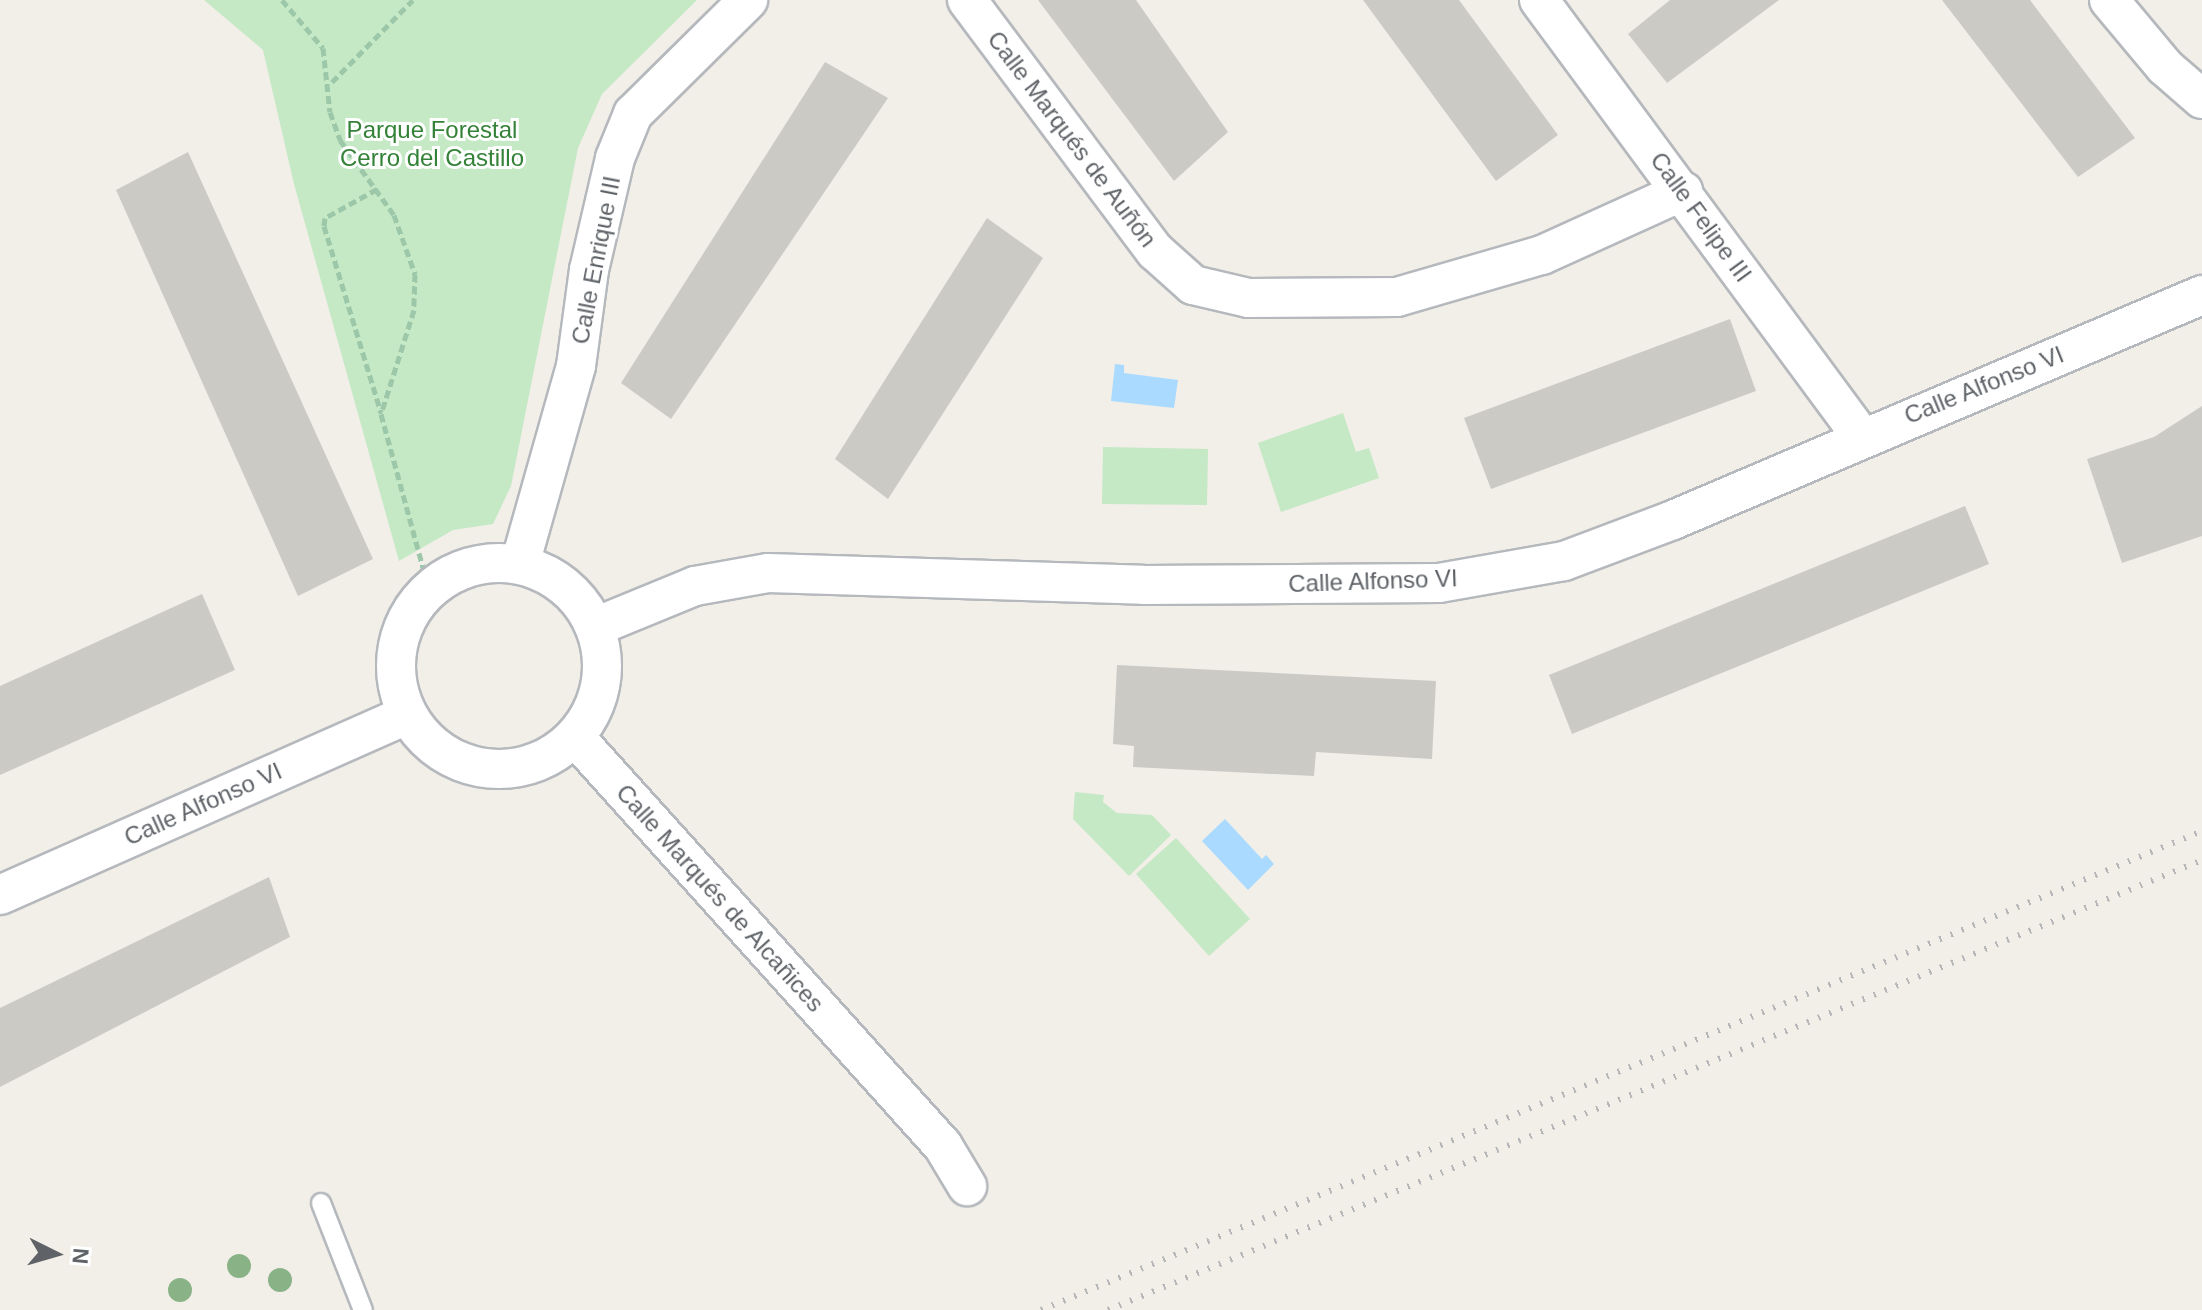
<!DOCTYPE html>
<html>
<head>
<meta charset="utf-8">
<style>
  body { margin:0 }
  #map { position:relative; width:2202px; height:1310px; overflow:hidden; background:#f1efe8; font-family:Helvetica,sans-serif }
  div>[style] { position:absolute }
  .green>* { inset:0; background:#c5e8c5 }
  .water>* { inset:0; background:#aadaff }
  .building>* { inset:0; background:#cccac5 }
  .path>* { height:5px; margin-top:-2.5px; transform-origin:0; background:repeating-linear-gradient(90deg,#9cc7a9 0 8px,transparent 0 12px) }
  .roads { filter:drop-shadow(2px 0 #b5b8bc) drop-shadow(-2px 0 #b5b8bc) drop-shadow(0 2px #b5b8bc) drop-shadow(0 -2px #b5b8bc) }
  .lane>* { height:18px; margin:-9px; padding:0 9px; transform-origin:9px; border-radius:9px; background:#fff }
  .street>* { height:38px; margin:-19px; padding:0 19px; transform-origin:19px; border-radius:19px; background:#fff }
  .street>.ring { margin:-19px; padding:0; box-sizing:content-box; background:none; border:38px solid #fff; border-radius:50% }
  .rail>* { height:6px; margin-top:-3px; transform-origin:0; background:repeating-linear-gradient(90deg,#b6b7b8 0 2px,transparent 0 12px) }
  .trees>* { width:24px; height:24px; margin:-12px; border-radius:50%; background:#89b387 }
  span { translate:-50% -50%; white-space:nowrap; text-align:center; line-height:1.15; -webkit-text-stroke:6px #fff; paint-order:stroke }
  .park-label { font-size:24px; color:#348238 }
  .street-label { font-size:24px; color:#5f6368 }
  .north { position:absolute; left:16px; top:1214px; width:80px; height:80px; -webkit-text-stroke:6px #fff; paint-order:stroke; rotate:95deg; font-size:22px; font-weight:700; line-height:32px; text-align:center; color:#5f6368 }
  .north::after { content:''; display:block; margin:auto; width:28px; height:36px; background:#5f6368; clip-path:polygon(50% 0,100% 100%,50% 72%,0 100%) }
</style>
</head>
<body>
<div id="map">
  <div class="green">
    <i style="clip-path:polygon(204px 0,697px 0,602px 94px,578px 148px,511px 486px,493px 524px,453px 530px,399px 561px,294px 184px,263px 50px)"></i>
    <i style="clip-path:polygon(1343px 413px,1356px 452px,1369px 448px,1379px 478px,1281px 512px,1258px 443px)"></i>
    <i style="clip-path:polygon(1103px 447px,1208px 449px,1207px 505px,1102px 504px)"></i>
    <i style="clip-path:polygon(1075px 792px,1104px 795px,1103px 802px,1117px 813px,1152px 815px,1171px 835px,1129px 876px,1073px 819px)"></i>
    <i style="clip-path:polygon(1176px 838px,1250px 919px,1209px 956px,1136px 874px)"></i>
  </div>
  <div class="water">
    <i style="clip-path:polygon(1115px 364px,1124px 365px,1124px 373px,1178px 380px,1174px 408px,1111px 401px)"></i>
    <i style="clip-path:polygon(1225px 819px,1262px 859px,1266px 855px,1274px 864px,1248px 890px,1202px 841px)"></i>
  </div>
  <div class="building">
    <i style="clip-path:polygon(1038px 0,1136px 0,1228px 132px,1174px 181px)"></i>
    <i style="clip-path:polygon(1363px 0,1459px 0,1558px 135px,1496px 181px)"></i>
    <i style="clip-path:polygon(1670px 0,1779px 0,1667px 83px,1628px 34px)"></i>
    <i style="clip-path:polygon(1942px 0,2030px 0,2135px 138px,2078px 177px)"></i>
    <i style="clip-path:polygon(825px 62px,888px 98px,671px 419px,621px 383px)"></i>
    <i style="clip-path:polygon(188px 152px,373px 559px,298px 596px,116px 190px)"></i>
    <i style="clip-path:polygon(987px 218px,1043px 258px,888px 499px,835px 459px)"></i>
    <i style="clip-path:polygon(1730px 319px,1756px 391px,1491px 489px,1464px 418px)"></i>
    <i style="clip-path:polygon(2202px 406px,2202px 536px,2122px 563px,2087px 459px,2154px 437px)"></i>
    <i style="clip-path:polygon(1965px 506px,1989px 564px,1572px 734px,1549px 675px)"></i>
    <i style="clip-path:polygon(202px 594px,235px 670px,0 775px,0 686px)"></i>
    <i style="clip-path:polygon(1117px 665px,1436px 681px,1432px 759px,1316px 752px,1314px 776px,1133px 767px,1134px 746px,1113px 744px)"></i>
    <i style="clip-path:polygon(269px 877px,290px 937px,0 1087px,0 1008px)"></i>
  </div>
  <div class="path">
    <i style="left:282px;top:0;width:63px;rotate:49.5deg"></i>
    <i style="left:323px;top:48px;width:64px;rotate:83.8deg"></i>
    <i style="left:330px;top:112px;width:30px;rotate:70deg"></i>
    <i style="left:340px;top:140px;width:92px;rotate:54.2deg"></i>
    <i style="left:394px;top:215px;width:63px;rotate:70.4deg"></i>
    <i style="left:415px;top:274px;width:36px;rotate:92deg"></i>
    <i style="left:414px;top:310px;width:109px;rotate:107.6deg"></i>
    <i style="left:381px;top:414px;width:182px;rotate:74.7deg"></i>
    <i style="left:332px;top:82px;width:115px;rotate:-45.4deg"></i>
    <i style="left:377px;top:189px;width:60px;rotate:150.9deg"></i>
    <i style="left:325px;top:218px;width:8px;rotate:97deg"></i>
    <i style="left:324px;top:226px;width:195px;rotate:73deg"></i>
  </div>
  <div class="roads">
    <div class="lane">
      <i style="left:321px;top:1203px;width:115px;rotate:68.6deg"></i>
    </div>
    <div class="street">
      <i style="left:967px;top:0;width:314px;rotate:53.2deg"></i>
      <i style="left:1155px;top:251px;width:51px;rotate:41.8deg"></i>
      <i style="left:1193px;top:285px;width:57px;rotate:13.3deg"></i>
      <i style="left:1248px;top:298px;width:149px;rotate:-0.4deg"></i>
      <i style="left:1397px;top:297px;width:151px;rotate:-16.2deg"></i>
      <i style="left:1542px;top:255px;width:155px;rotate:-24.4deg"></i>
      <i style="left:1539px;top:0;width:542px;rotate:53.55deg"></i>
      <i style="left:2109px;top:0;width:87px;rotate:50.1deg"></i>
      <i style="left:2165px;top:67px;width:49px;rotate:40.9deg"></i>
      <i class="ring" style="left:396px;top:563px;width:168px;height:168px"></i>
      <i style="left:520px;top:564px;width:206px;rotate:-74.2deg"></i>
      <i style="left:576px;top:366px;width:97px;rotate:-82.3deg"></i>
      <i style="left:589px;top:270px;width:115px;rotate:-76.9deg"></i>
      <i style="left:615px;top:158px;width:48px;rotate:-67.8deg"></i>
      <i style="left:633px;top:114px;width:162px;rotate:-44.7deg"></i>
      <i style="left:595px;top:627px;width:108px;rotate:-22.3deg"></i>
      <i style="left:695px;top:586px;width:74px;rotate:-10.1deg"></i>
      <i style="left:768px;top:573px;width:375px;rotate:1.8deg"></i>
      <i style="left:1143px;top:585px;width:296px;rotate:-0.4deg"></i>
      <i style="left:1439px;top:583px;width:127px;rotate:-10deg"></i>
      <i style="left:1564px;top:561px;width:116px;rotate:-20.6deg"></i>
      <i style="left:1673px;top:520px;width:575px;rotate:-23.04deg"></i>
      <i style="left:575px;top:737px;width:550px;rotate:48.02deg"></i>
      <i style="left:943px;top:1146px;width:47px;rotate:59deg"></i>
      <i style="left:0;top:895px;width:445px;rotate:-23.9deg"></i>
    </div>
  </div>
  <div class="rail">
    <i style="left:1041px;top:1310px;width:1256px;rotate:-22.42deg"></i>
    <i style="left:1108px;top:1310px;width:1183px;rotate:-22.36deg"></i>
  </div>
  <div class="trees">
    <i style="left:239px;top:1266px"></i>
    <i style="left:280px;top:1280px"></i>
    <i style="left:180px;top:1290px"></i>
  </div>
  <div class="park-label">
    <span style="left:432px;top:144px">Parque Forestal<br>Cerro del Castillo</span>
  </div>
  <div class="street-label">
    <span style="left:1072px;top:139px;rotate:53deg">Calle Marqués de Auñón</span>
    <span style="left:1701px;top:217px;rotate:54deg">Calle Felipe III</span>
    <span style="left:596px;top:260px;rotate:-79deg">Calle Enrique III</span>
    <span style="left:1984px;top:385px;rotate:-22deg">Calle Alfonso VI</span>
    <span style="left:1373px;top:581px;rotate:-2deg">Calle Alfonso VI</span>
    <span style="left:203px;top:804px;rotate:-24deg">Calle Alfonso VI</span>
    <span style="left:720px;top:898px;rotate:48deg">Calle Marqués de Alcañices</span>
  </div>
  <div class="north">N</div>
</div>
</body>
</html>
